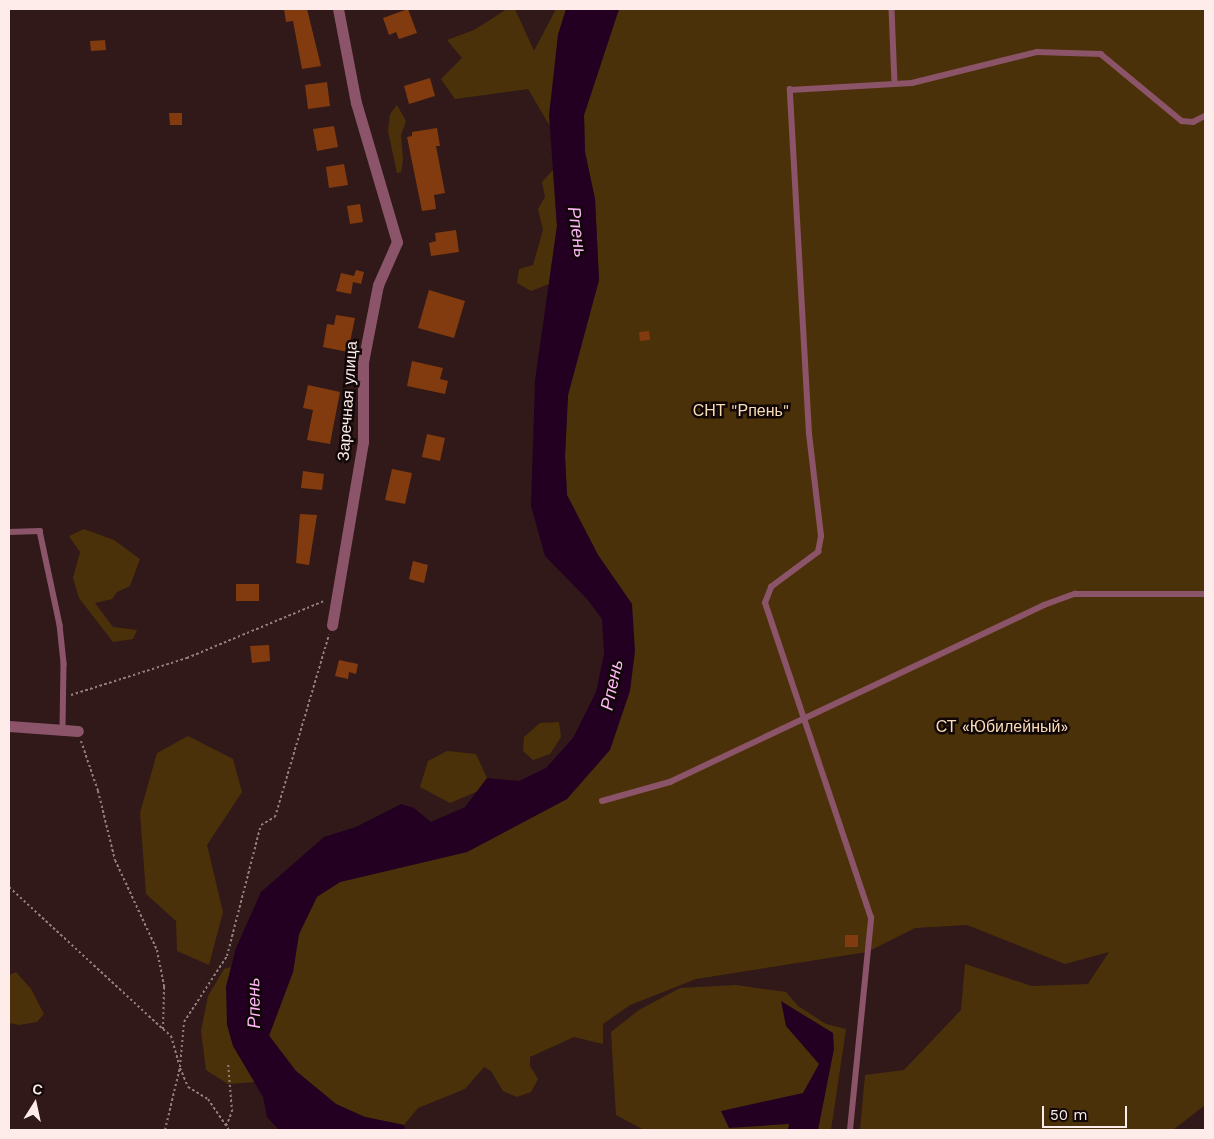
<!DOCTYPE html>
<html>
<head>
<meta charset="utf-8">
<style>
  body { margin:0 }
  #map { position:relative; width:1214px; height:1139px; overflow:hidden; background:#301918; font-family:"Work Sans",sans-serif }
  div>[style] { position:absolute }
  .green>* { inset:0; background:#4b3109 }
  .water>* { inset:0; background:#230022 }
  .building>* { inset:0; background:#823b0e }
  .path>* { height:2px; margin-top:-1px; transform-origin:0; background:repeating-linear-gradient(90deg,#927e7d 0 2.5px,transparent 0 5px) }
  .service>* { height:5.5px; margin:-2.75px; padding:0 2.75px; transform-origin:2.75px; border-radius:2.75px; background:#8b5469 }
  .minor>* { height:11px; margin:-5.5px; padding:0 5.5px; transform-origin:5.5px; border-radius:5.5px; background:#8b5469 }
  span { translate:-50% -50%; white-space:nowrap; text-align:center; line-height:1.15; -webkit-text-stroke:5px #110707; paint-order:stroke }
  .street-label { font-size:16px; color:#feeceb }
  .park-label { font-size:16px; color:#f9dcb8 }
  .water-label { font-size:18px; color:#feb7f6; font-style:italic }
  .frame { position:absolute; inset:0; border:10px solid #feeceb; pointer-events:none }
  .north { position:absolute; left:10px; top:1079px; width:50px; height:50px; -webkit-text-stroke:4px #110707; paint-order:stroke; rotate:10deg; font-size:14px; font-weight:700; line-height:20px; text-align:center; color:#feeceb }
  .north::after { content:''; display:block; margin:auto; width:18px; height:22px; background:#feeceb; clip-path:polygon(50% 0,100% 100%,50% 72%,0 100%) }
  .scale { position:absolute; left:1042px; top:1106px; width:85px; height:22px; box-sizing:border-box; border:2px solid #feeceb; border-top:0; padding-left:6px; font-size:15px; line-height:18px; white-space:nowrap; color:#feeceb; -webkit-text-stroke:4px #110707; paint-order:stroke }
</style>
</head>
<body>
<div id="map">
  <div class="green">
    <i style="clip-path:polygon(507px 9px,515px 9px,534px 51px,556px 9px,566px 9px,558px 35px,550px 126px,528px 89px,455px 99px,441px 79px,462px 58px,447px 40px,474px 30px)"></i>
    <i style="clip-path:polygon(619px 9px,1205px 9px,1205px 1105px,1173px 1130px,860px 1130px,865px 1075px,904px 1070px,961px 1010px,965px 964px,1032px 986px,1088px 984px,1109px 952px,1065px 964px,967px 925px,915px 928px,867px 952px,696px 979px,630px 1005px,603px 1024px,603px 1044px,574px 1037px,530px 1057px,530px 1066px,538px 1079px,531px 1092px,517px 1097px,503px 1091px,491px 1071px,484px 1067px,465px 1089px,418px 1108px,404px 1125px,365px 1117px,336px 1104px,296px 1071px,269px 1035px,293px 972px,299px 934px,317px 896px,340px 882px,467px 852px,567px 799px,632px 604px,598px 555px,567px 495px,565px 456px,568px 395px,599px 280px,595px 199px,585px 152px,584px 115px)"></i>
    <i style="clip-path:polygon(397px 105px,406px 121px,401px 135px,403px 160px,401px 172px,397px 173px,388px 131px,390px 114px)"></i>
    <i style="clip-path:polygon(553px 170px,557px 226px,549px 284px,531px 291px,517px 283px,519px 269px,533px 265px,543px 230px,538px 209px,545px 197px,542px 182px)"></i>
    <i style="clip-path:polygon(84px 529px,114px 540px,140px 559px,130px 586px,117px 592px,112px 599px,95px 603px,113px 627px,137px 630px,133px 639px,113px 642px,79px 598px,73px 578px,80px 552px,69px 536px)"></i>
    <i style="clip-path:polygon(559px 722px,561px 737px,550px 754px,533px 760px,523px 751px,524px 737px,540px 723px)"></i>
    <i style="clip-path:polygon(188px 736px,233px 759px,242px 792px,207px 845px,223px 912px,209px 965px,177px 951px,176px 921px,146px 894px,140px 813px,157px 753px)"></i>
    <i style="clip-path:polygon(447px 751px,476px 754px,487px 778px,478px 791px,450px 803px,420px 787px,428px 761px)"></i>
    <i style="clip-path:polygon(231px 967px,226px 987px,255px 1082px,228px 1084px,206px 1070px,201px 1031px,208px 996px,224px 969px)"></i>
    <i style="clip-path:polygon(16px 972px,31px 989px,44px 1014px,37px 1022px,19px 1025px,9px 1023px,9px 975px)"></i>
    <i style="clip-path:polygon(736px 985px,786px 992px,798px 1006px,826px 1024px,846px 1029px,831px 1130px,644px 1130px,616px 1115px,611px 1032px,639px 1010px,680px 988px)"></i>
  </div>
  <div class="water">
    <i style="clip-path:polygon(566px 9px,619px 9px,584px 115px,585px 152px,595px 199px,599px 280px,568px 395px,565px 456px,567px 495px,598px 555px,632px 604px,635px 651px,630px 691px,610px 750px,567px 799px,467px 852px,340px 882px,317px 897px,299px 934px,293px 972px,269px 1036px,296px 1071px,336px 1104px,365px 1117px,404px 1125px,405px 1130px,279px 1130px,267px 1117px,263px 1097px,233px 1046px,227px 1025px,226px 987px,236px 948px,261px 892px,324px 837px,356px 827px,401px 804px,414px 808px,431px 822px,465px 807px,487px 778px,519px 781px,546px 768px,573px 738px,596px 692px,604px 654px,602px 619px,587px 599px,545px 556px,531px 506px,535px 380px,557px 226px,549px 115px,558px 35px)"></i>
    <i style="clip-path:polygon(781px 1001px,833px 1033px,834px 1049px,818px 1130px,788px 1130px,789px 1124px,729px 1128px,721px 1111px,803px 1093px,819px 1064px,786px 1026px)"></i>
  </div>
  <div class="building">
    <i style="clip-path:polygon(284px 9px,307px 9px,321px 66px,302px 69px,293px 21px,286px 22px)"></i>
    <i style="clip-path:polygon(408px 9px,417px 33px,399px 39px,396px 32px,389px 35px,383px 18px)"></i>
    <i style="clip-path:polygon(105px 40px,106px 50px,91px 51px,90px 41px)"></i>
    <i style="clip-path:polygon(430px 78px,435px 96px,409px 104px,404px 86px)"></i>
    <i style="clip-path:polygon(327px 82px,330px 106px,308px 109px,305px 85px)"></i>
    <i style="clip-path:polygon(169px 113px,182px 113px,182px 125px,170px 125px)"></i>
    <i style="clip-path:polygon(334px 126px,338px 147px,317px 151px,313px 129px)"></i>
    <i style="clip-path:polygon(437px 128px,440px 146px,436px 146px,445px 193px,434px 195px,436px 209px,422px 211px,407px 137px,412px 136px,412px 132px)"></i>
    <i style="clip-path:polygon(344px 164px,348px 185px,329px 188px,326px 167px)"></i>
    <i style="clip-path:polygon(360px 204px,363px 222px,350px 224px,347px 206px)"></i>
    <i style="clip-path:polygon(456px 230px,459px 252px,431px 256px,429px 243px,436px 241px,435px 233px)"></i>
    <i style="clip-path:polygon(356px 270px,364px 272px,361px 284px,353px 282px,351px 294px,336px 291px,341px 273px,354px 276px)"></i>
    <i style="clip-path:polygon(429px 290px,465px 301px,454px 338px,418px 328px)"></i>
    <i style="clip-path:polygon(336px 315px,355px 318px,348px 352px,323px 347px,327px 324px,334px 325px)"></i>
    <i style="clip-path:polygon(649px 331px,650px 340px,640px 341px,639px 332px)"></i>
    <i style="clip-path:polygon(412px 361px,443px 368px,440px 379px,448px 381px,445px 394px,407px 386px)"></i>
    <i style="clip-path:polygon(308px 385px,340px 392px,330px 444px,307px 440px,313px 410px,303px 408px)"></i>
    <i style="clip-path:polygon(427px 434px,445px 438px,440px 461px,422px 457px)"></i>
    <i style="clip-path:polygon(392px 469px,412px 473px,405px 504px,385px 500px)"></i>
    <i style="clip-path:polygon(303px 471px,324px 474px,322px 490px,301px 488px)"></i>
    <i style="clip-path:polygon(300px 514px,317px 515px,309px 565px,296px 563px)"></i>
    <i style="clip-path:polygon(413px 561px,428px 565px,424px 583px,409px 579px)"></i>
    <i style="clip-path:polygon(236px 584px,259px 584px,259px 601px,236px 601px)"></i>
    <i style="clip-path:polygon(269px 645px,270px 661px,252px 663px,250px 646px)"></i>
    <i style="clip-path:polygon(339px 660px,358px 664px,356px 674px,349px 672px,348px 679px,335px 676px)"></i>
    <i style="clip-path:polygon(845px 935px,858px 935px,858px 947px,845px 947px)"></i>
  </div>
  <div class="path">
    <i style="left:71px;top:695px;width:122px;rotate:-17.7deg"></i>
    <i style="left:187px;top:658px;width:148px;rotate:-22.6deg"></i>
    <i style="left:81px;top:741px;width:53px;rotate:71.2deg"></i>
    <i style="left:98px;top:791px;width:71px;rotate:76.2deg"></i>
    <i style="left:115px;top:860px;width:99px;rotate:65deg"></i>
    <i style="left:157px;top:950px;width:38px;rotate:79deg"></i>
    <i style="left:164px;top:987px;width:42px;rotate:91.4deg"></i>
    <i style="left:163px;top:1029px;width:11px;rotate:41deg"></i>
    <i style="left:171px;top:1036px;width:29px;rotate:74deg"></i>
    <i style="left:9px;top:887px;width:209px;rotate:42.7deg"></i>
    <i style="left:180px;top:1068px;width:21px;rotate:67deg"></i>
    <i style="left:188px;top:1087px;width:23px;rotate:31deg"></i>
    <i style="left:208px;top:1099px;width:37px;rotate:56deg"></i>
    <i style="left:226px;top:1126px;width:15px;rotate:-67deg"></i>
    <i style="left:232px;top:1112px;width:50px;rotate:-94.6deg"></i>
    <i style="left:165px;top:1130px;width:65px;rotate:-76.6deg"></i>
    <i style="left:180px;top:1067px;width:45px;rotate:-84.9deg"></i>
    <i style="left:184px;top:1022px;width:79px;rotate:-56.9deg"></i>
    <i style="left:227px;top:956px;width:135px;rotate:-75.5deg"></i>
    <i style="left:261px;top:825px;width:16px;rotate:-30deg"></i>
    <i style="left:275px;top:817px;width:190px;rotate:-73.5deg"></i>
  </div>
  <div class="service">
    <i style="left:892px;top:9px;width:75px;rotate:87.7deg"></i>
    <i style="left:9px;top:532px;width:31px;rotate:-2deg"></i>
    <i style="left:40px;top:531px;width:96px;rotate:78deg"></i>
    <i style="left:60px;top:625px;width:39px;rotate:84deg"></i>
    <i style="left:64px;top:664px;width:66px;rotate:90.9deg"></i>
    <i style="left:602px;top:801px;width:71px;rotate:-15.6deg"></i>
    <i style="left:670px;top:782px;width:414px;rotate:-25.3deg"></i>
    <i style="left:1044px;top:605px;width:33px;rotate:-20deg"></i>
    <i style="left:1075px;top:594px;width:130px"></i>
    <i style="left:850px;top:1130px;width:213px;rotate:-84.3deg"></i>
    <i style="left:871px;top:918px;width:332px;rotate:-108.6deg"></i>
    <i style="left:765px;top:603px;width:17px;rotate:-69deg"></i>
    <i style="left:771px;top:587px;width:59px;rotate:-36.7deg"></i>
    <i style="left:818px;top:552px;width:16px;rotate:-79deg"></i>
    <i style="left:821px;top:536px;width:103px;rotate:-96.7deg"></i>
    <i style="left:809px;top:434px;width:345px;rotate:-93.2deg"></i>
    <i style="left:790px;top:90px;width:122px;rotate:-3.3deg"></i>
    <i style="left:912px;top:83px;width:129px;rotate:-13.9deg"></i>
    <i style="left:1037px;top:52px;width:64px;rotate:1.8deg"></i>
    <i style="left:1101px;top:54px;width:105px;rotate:39.6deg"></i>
    <i style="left:1182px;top:121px;width:11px;rotate:5deg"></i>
    <i style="left:1193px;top:122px;width:13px;rotate:-27deg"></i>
  </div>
  <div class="minor">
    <i style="left:332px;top:625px;width:186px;rotate:-80.4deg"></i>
    <i style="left:363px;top:442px;width:80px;rotate:-90deg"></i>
    <i style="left:363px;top:362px;width:78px;rotate:-79deg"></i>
    <i style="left:378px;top:285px;width:47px;rotate:-66.2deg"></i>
    <i style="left:397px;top:242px;width:145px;rotate:-106.4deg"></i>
    <i style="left:356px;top:103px;width:96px;rotate:-100.8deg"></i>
    <i style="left:9px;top:726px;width:69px;rotate:4.1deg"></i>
  </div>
  <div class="street-label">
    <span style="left:348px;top:401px;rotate:-86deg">Заречная улица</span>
  </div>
  <div class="park-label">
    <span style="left:741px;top:411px">СНТ "Рпень"</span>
    <span style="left:1002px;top:727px">СТ «Юбилейный»</span>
  </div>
  <div class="water-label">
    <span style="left:577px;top:232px;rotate:82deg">Рпень</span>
    <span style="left:612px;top:685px;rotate:-78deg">Рпень</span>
    <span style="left:254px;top:1003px;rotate:-91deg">Рпень</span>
  </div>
  <div class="frame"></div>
  <div class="north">С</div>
  <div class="scale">50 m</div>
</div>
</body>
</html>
